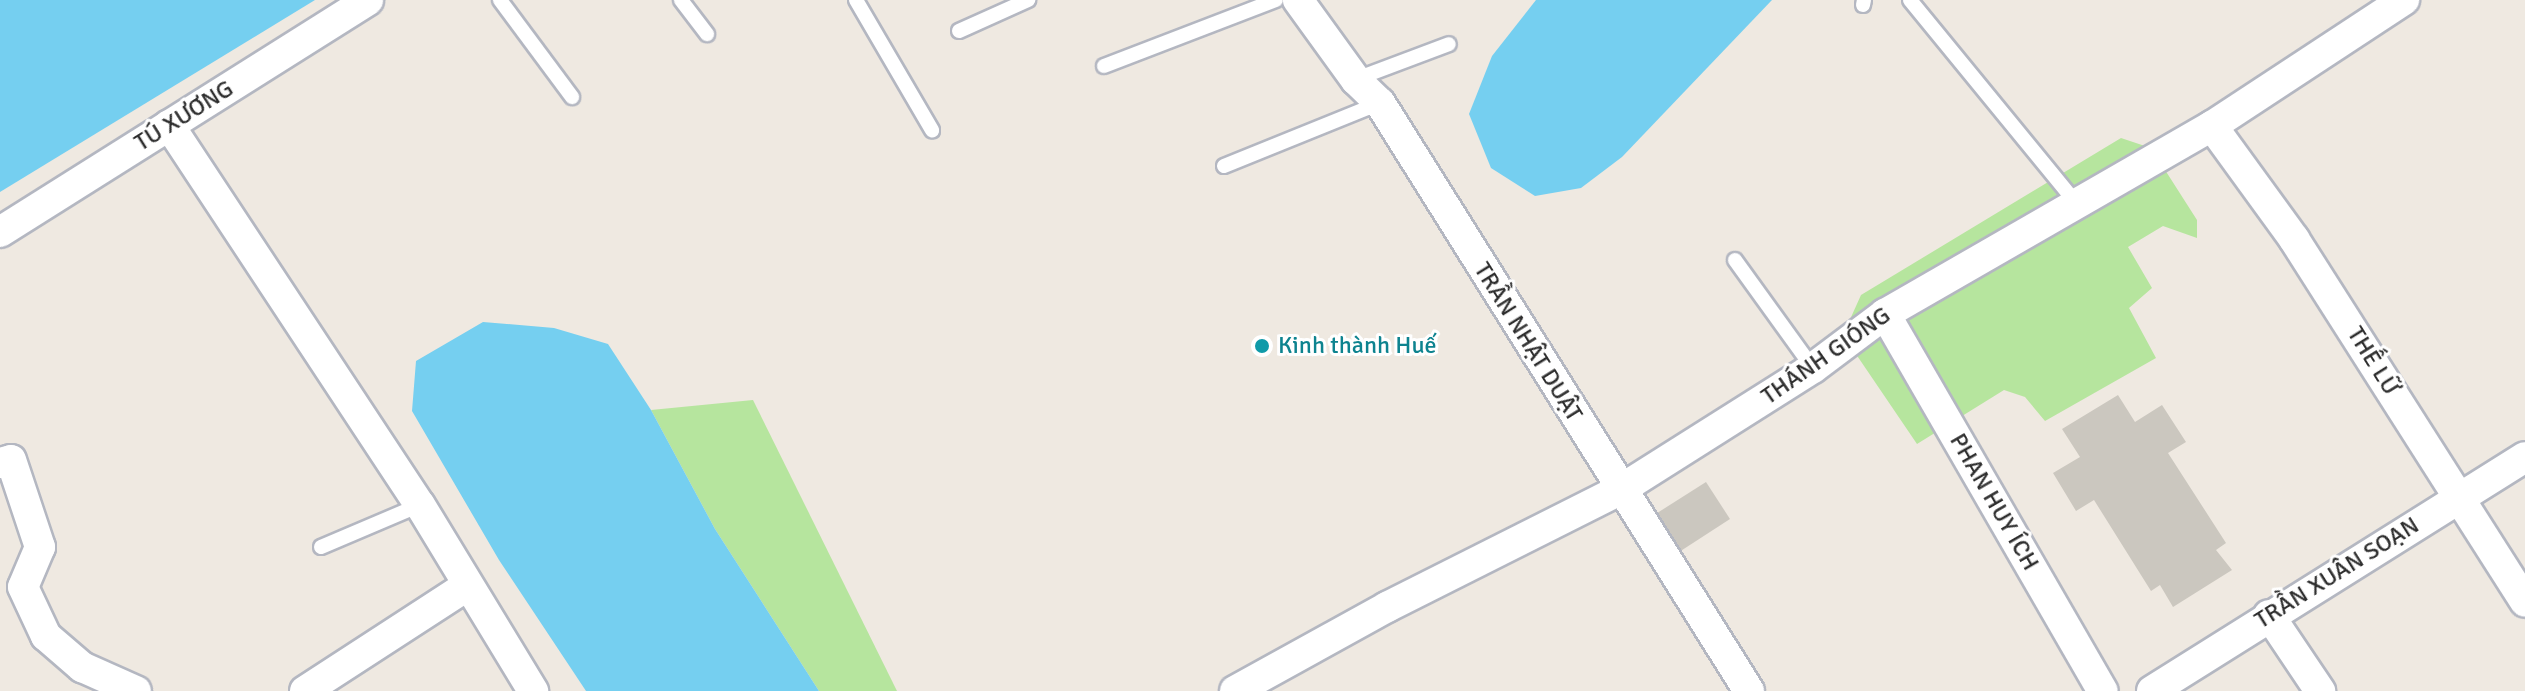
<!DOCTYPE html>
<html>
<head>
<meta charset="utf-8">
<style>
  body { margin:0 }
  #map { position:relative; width:2525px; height:691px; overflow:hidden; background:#efe9e1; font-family:Signika,sans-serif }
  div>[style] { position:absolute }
  .green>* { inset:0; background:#b6e59e }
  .water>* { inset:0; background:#75cff0 }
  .building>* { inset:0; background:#cbc7bf }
  .roads { filter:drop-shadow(2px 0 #b4b7c1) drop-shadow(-2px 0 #b4b7c1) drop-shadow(0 2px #b4b7c1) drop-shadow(0 -2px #b4b7c1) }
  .lane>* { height:14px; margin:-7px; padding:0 7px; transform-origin:7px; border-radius:7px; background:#fff }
  .street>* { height:30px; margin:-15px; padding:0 15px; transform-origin:15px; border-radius:15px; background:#fff }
  .dots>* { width:22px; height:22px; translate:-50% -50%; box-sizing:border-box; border:4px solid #fff; border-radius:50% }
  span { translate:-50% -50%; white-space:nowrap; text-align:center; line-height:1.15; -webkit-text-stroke:6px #fff; paint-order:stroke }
  .street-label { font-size:24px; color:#2e2e2e }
  .culture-label { font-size:24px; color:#0d838f }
  .left { translate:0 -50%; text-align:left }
</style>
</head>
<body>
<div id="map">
  <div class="green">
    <i style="clip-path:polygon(2121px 138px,2151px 148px,2197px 220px,2197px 238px,2163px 226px,2128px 247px,2152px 288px,2129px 308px,2156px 358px,2045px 421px,2025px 397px,2004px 390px,1917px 444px,1843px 335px,1861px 295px)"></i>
    <i style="clip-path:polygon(753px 400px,897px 691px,819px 691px,715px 529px,651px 410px)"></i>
  </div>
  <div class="water">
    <i style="clip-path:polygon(0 0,315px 0,0 192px)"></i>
    <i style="clip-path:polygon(1536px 0,1772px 0,1622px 157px,1581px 188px,1535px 196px,1491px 168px,1469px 114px,1492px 56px)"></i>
    <i style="clip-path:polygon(483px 322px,554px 328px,608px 344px,651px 410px,715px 529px,819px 691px,586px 691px,499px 560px,412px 411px,416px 361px)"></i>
  </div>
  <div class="building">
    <i style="clip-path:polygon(2118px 395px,2135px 422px,2162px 405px,2186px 442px,2168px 453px,2226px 543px,2216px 550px,2232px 570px,2173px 607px,2160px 585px,2151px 591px,2094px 500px,2076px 511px,2053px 473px,2080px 457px,2062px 429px)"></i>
    <i style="clip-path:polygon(1706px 482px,1730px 519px,1676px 554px,1643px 522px)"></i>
  </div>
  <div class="roads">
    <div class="lane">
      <i style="left:500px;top:0;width:121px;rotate:53.4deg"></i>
      <i style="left:681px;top:0;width:43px;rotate:52.6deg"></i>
      <i style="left:856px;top:0;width:151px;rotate:59.7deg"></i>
      <i style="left:1910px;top:0;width:264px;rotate:50.7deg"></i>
      <i style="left:1863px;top:5px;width:5px;rotate:-79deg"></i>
      <i style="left:959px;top:31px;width:76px;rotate:-24.2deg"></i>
      <i style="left:1104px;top:66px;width:184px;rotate:-21deg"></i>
      <i style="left:1356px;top:79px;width:99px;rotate:-20.6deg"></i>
      <i style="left:1224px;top:166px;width:168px;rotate:-22deg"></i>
      <i style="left:1735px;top:260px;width:133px;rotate:54.2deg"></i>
      <i style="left:321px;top:547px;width:108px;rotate:-23deg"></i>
    </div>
    <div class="street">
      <i style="left:1298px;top:0;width:99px;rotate:54.1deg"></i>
      <i style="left:1356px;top:80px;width:33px;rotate:44deg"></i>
      <i style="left:1380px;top:103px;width:694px;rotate:57.89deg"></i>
      <i style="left:169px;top:125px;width:455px;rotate:56.6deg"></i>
      <i style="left:420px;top:505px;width:218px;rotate:58.7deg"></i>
      <i style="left:2212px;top:126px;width:140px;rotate:54deg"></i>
      <i style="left:2294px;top:239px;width:430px;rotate:57.5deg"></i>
      <i style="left:0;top:232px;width:435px;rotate:-32.2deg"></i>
      <i style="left:1885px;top:314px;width:435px;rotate:60deg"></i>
      <i style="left:0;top:463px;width:11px;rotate:-15deg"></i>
      <i style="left:11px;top:460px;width:92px;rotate:71.6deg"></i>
      <i style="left:40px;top:547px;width:43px;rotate:113deg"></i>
      <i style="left:23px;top:587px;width:54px;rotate:64.9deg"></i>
      <i style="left:46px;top:636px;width:48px;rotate:40.7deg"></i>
      <i style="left:82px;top:667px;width:59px;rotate:24deg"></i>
      <i style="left:2269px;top:615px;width:92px;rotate:56.1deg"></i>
      <i style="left:305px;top:691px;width:194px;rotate:-33deg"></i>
      <i style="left:1235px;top:691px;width:174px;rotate:-28.9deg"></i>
      <i style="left:1387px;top:607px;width:261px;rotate:-26.7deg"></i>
      <i style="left:1620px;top:490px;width:228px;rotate:-32.3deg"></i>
      <i style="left:1813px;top:368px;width:90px;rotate:-36.9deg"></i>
      <i style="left:1885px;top:314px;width:377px;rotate:-29.9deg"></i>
      <i style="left:2212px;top:126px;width:230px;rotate:-33.3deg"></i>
      <i style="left:2152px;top:691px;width:440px;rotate:-32.1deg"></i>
    </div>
  </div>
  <div class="dots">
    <i style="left:1262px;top:346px;background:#0f9aa8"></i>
  </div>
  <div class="street-label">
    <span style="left:184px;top:116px;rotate:-32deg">TÚ XƯƠNG</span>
    <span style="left:1528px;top:342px;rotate:58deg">TRẦN NHẬT DUẬT</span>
    <span style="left:1826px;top:356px;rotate:-35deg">THÁNH GIÓNG</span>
    <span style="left:2373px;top:361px;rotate:58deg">THẾ LỮ</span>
    <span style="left:1994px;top:502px;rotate:60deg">PHAN HUY ÍCH</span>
    <span style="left:2337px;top:573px;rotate:-32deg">TRẦN XUÂN SOẠN</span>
  </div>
  <div class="culture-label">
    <span class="left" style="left:1278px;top:346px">Kinh thành Huế</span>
  </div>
</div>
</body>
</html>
